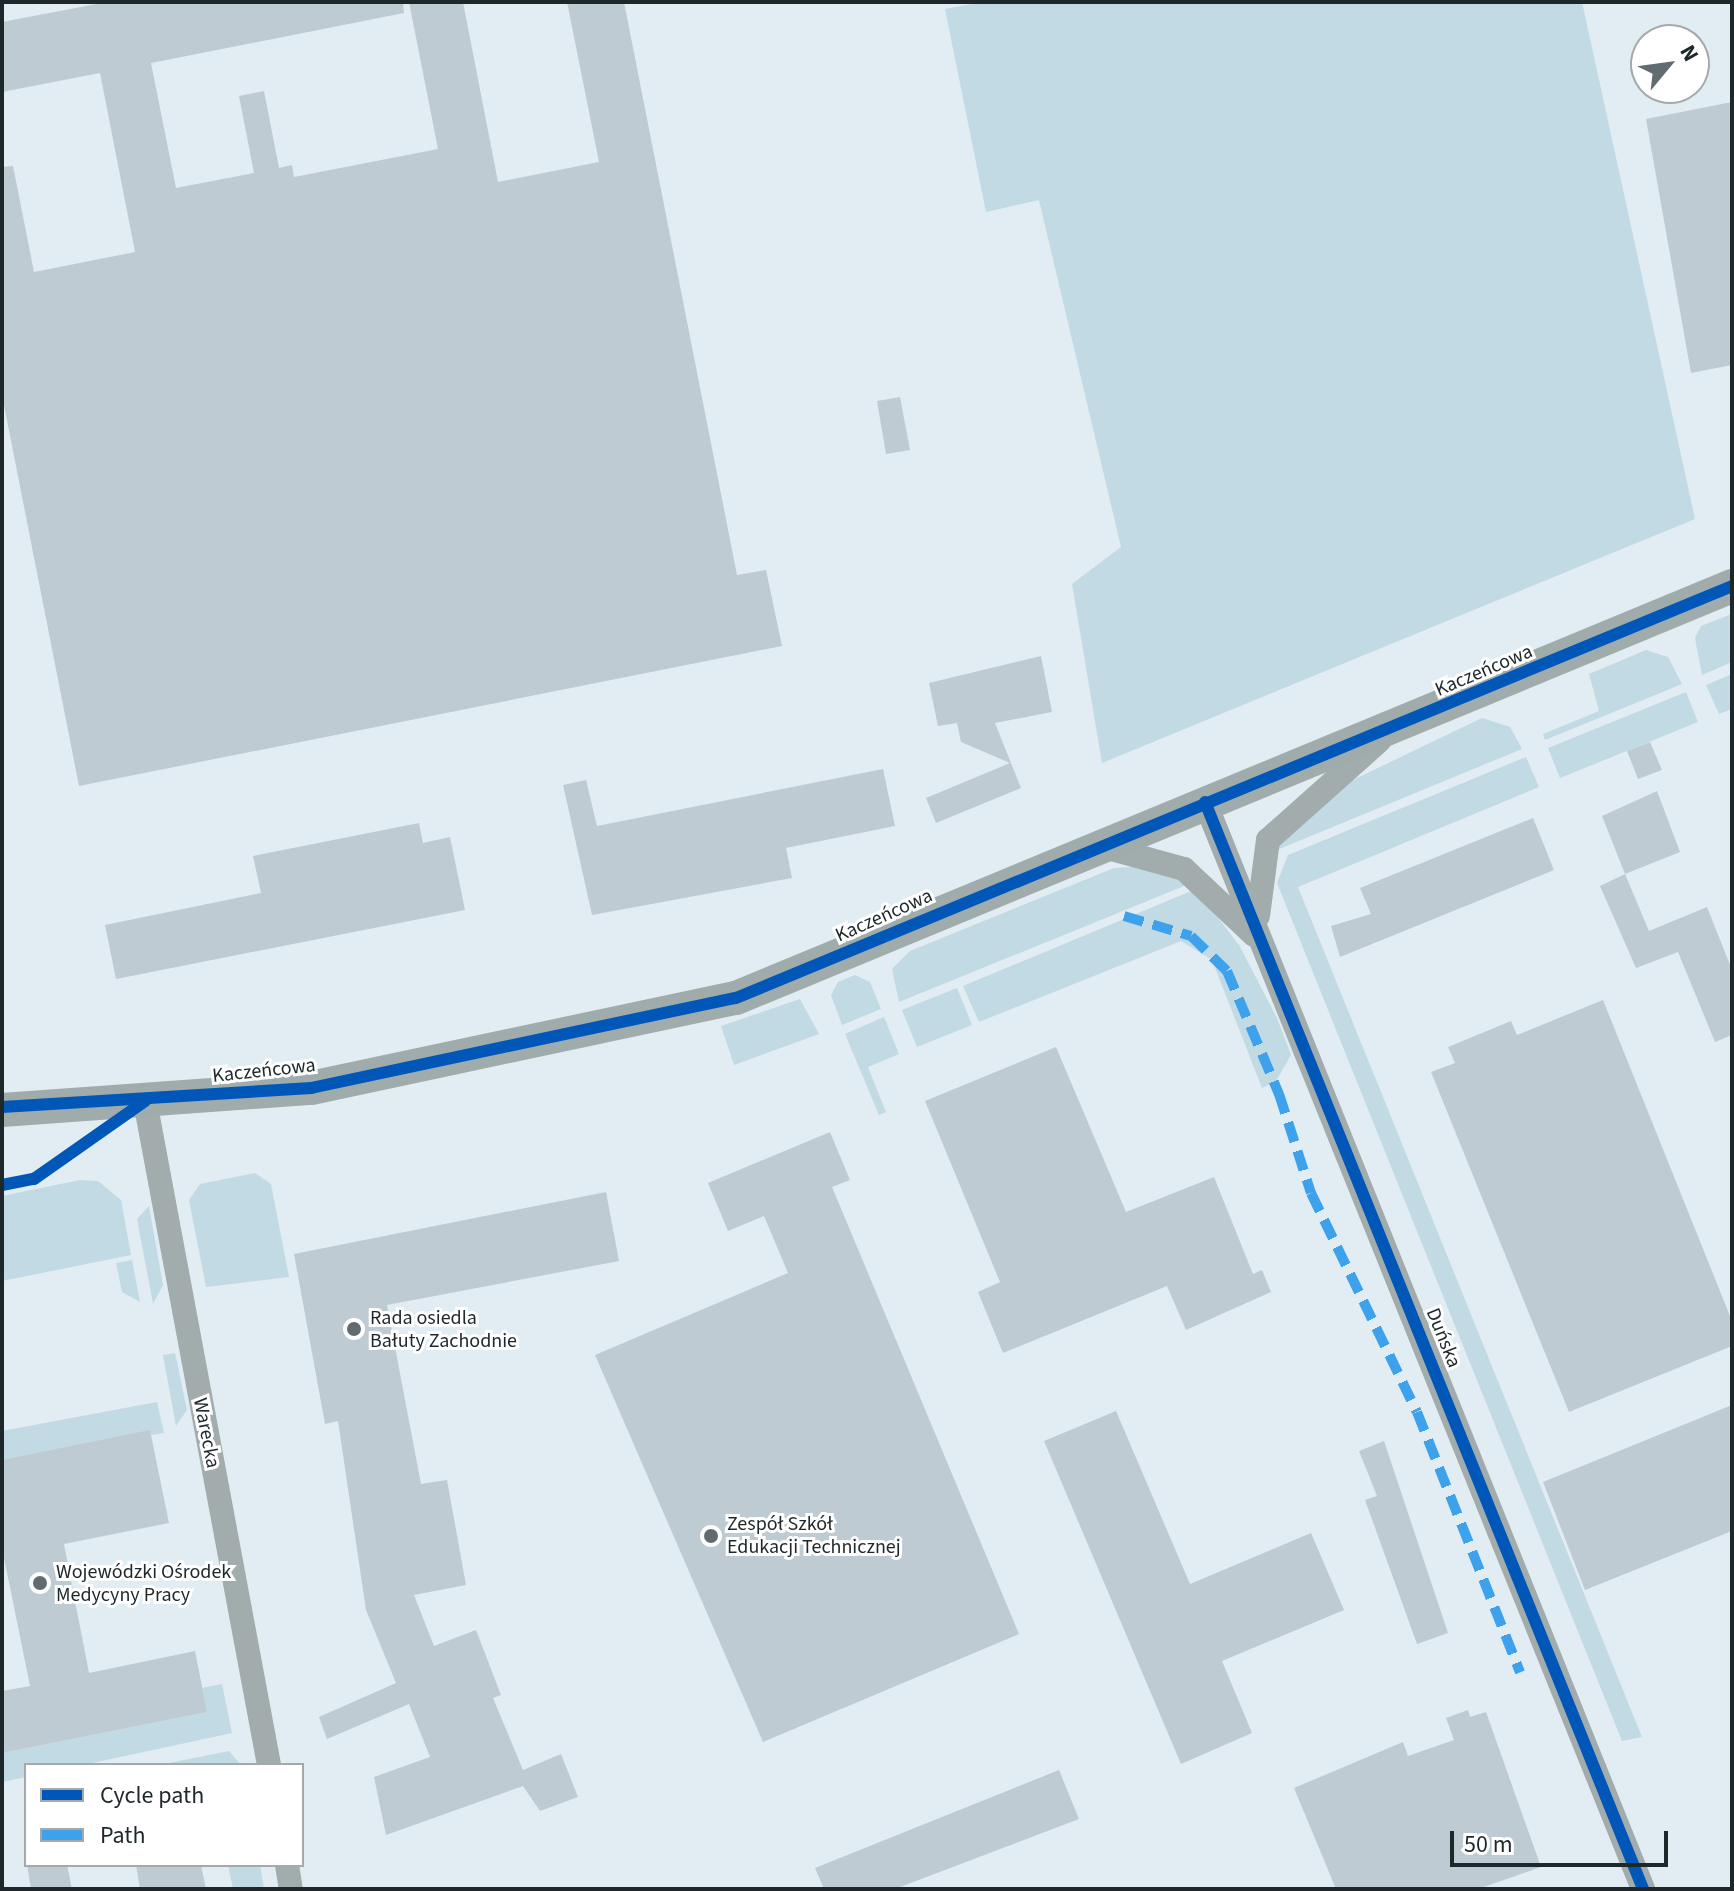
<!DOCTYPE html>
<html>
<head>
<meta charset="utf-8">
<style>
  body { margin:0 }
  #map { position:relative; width:1734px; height:1891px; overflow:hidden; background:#e1edf2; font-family:"Source Sans 3",sans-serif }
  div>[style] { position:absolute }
  .green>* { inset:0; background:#c1dae4 }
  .building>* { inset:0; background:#bfcbd3 }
  .street>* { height:24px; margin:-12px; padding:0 12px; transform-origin:12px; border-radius:12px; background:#a2acad }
  .secondary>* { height:34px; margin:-17px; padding:0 17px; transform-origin:17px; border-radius:17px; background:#a0abac }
  .quiet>* { height:10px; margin-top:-5px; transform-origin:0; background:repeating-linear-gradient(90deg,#3da2eb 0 20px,transparent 0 30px) }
  .cycleway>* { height:12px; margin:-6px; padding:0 6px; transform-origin:6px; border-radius:6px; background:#0057b8 }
  .dots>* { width:22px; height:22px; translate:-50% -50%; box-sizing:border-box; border:4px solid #fff; border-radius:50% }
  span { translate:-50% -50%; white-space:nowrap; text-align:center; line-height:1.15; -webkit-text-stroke:6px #fff; paint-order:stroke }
  .street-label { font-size:20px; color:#1e272a }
  .poi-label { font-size:20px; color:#1e272a }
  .left { translate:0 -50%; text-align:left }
  .frame { position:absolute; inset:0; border:4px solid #1e272a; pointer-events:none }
  .legend { position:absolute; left:24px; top:1763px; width:280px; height:104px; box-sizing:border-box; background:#fff; border:2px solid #a5a9aa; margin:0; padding:10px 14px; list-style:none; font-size:24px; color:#1e272a }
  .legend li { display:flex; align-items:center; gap:16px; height:40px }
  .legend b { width:40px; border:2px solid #a5a9aa }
  .north { position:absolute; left:1630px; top:24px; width:80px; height:80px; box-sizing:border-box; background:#fff; border:2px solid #a5a9aa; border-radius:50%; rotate:61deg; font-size:22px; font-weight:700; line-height:32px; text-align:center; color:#1e272a }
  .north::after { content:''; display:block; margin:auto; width:28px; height:36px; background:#626c70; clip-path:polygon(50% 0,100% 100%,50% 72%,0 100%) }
  .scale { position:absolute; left:1450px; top:1831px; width:218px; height:36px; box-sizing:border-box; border:4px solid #1e272a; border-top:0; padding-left:10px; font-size:24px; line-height:28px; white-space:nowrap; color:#1e272a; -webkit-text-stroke:6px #fff; paint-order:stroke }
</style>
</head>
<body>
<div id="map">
  <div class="green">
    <i style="clip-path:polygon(982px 2px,1582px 2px,1695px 519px,1102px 763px,1072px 584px,1121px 547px,1039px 200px,986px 212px,945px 9px)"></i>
    <i style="clip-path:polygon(1732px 614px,1732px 662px,1702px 675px,1695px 638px,1701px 626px)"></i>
    <i style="clip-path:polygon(1646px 650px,1668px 657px,1682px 684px,1545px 740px,1543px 734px,1599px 711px,1589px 674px)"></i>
    <i style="clip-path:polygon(1732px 674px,1732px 709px,1719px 714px,1706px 685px)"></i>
    <i style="clip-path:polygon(1686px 692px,1698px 722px,1560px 778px,1548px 748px)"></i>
    <i style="clip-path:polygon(1482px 718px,1510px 727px,1522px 749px,1272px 852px,1317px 803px,1357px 778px)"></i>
    <i style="clip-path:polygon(1526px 757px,1539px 787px,1298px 887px,1642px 1737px,1622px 1741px,1277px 883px,1288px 855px)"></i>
    <i style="clip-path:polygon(1151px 866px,1189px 884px,899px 1002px,892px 969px,910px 951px,1114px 868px)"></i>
    <i style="clip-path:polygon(1196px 889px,1239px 945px,1277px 1018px,1291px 1055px,1276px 1081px,1262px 1088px,1212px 960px,1181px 941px,979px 1022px,963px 986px)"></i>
    <i style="clip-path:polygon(855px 975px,870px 982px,881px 1009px,842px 1025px,831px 995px,838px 982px)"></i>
    <i style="clip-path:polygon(957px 988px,972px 1025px,917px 1047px,902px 1010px)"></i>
    <i style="clip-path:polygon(800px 999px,819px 1034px,734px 1065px,721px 1026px)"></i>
    <i style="clip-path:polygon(884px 1017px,899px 1054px,868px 1067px,886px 1112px,879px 1115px,845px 1034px)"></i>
    <i style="clip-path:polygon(255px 1173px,271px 1184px,289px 1277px,206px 1287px,189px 1200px,200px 1184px)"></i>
    <i style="clip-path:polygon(80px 1180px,98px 1181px,121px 1200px,131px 1255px,2px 1281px,2px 1196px)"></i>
    <i style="clip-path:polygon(149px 1206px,163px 1285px,153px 1304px,137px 1219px)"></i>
    <i style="clip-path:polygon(132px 1260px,140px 1302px,122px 1292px,116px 1263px)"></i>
    <i style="clip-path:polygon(175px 1353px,187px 1410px,176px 1426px,163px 1355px)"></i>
    <i style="clip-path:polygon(157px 1402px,164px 1433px,2px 1460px,2px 1431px)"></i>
    <i style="clip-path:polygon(222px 1684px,232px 1733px,83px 1765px,26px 1765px,26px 1777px,2px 1782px,2px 1753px,207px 1712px,202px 1688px)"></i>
    <i style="clip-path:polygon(229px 1751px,241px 1765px,159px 1765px)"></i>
    <i style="clip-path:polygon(228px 1865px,260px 1865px,264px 1889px,233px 1889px)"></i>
  </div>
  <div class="building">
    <i style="clip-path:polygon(107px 2px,403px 2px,404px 13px,151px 63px,176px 188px,254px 173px,239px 96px,264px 91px,279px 168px,292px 165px,294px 177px,438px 149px,409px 2px,463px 2px,498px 182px,599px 162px,567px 2px,624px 2px,737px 575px,766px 570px,782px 646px,79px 786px,2px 395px,2px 167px,13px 166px,34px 272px,135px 252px,100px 73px,2px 92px,2px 22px)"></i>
    <i style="clip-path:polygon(1732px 102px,1732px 365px,1691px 373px,1646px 119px)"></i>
    <i style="clip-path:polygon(900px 397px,910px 450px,886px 454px,877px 401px)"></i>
    <i style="clip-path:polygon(1041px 656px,1052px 712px,995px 723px,1021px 788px,936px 823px,926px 798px,1010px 763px,961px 742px,957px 723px,938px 726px,929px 683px)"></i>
    <i style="clip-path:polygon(1650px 742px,1662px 770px,1638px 779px,1627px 751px)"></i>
    <i style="clip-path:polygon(883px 769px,895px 826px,786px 848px,792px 878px,592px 915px,563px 785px,586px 780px,597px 826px)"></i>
    <i style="clip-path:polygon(1657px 791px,1680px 852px,1625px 874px,1602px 816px)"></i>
    <i style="clip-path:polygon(1533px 818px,1554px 870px,1340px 957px,1331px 926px,1371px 914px,1360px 888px)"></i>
    <i style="clip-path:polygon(419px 823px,423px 843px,450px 837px,465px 910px,116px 979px,105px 925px,261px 893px,253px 856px)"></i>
    <i style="clip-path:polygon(1625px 874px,1649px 931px,1707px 907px,1732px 970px,1732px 1035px,1715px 1042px,1678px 952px,1636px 968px,1600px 886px)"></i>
    <i style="clip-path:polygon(1603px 1000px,1732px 1321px,1732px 1346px,1569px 1412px,1431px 1072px,1455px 1063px,1448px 1047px,1511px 1021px,1517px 1035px)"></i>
    <i style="clip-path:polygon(1056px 1047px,1126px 1212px,1214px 1177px,1253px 1274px,1262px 1270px,1271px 1292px,1186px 1330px,1167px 1286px,1003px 1353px,978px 1292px,1000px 1282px,925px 1101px)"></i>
    <i style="clip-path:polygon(830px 1132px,850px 1180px,832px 1187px,1019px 1634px,763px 1742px,595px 1355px,788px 1273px,764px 1216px,728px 1231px,708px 1183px)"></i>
    <i style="clip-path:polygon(606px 1192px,619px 1261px,387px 1305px,421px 1484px,447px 1480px,466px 1585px,414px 1595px,434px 1646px,476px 1630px,501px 1695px,493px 1698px,523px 1770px,561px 1754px,578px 1797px,540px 1811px,523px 1786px,386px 1835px,374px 1777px,430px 1757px,409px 1704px,327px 1739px,319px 1717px,396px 1683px,366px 1610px,338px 1421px,325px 1424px,294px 1254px)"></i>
    <i style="clip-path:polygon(1732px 1405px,1732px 1531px,1585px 1590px,1543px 1482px)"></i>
    <i style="clip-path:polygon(1116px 1411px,1190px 1584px,1311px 1533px,1344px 1610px,1222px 1661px,1252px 1733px,1181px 1764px,1044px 1441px)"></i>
    <i style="clip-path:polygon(150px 1430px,169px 1523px,64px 1544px,89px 1673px,195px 1651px,207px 1712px,2px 1753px,2px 1691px,30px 1686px,2px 1548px,2px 1460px)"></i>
    <i style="clip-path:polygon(1384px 1441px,1448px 1633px,1417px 1644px,1365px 1500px,1377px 1496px,1359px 1451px)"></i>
    <i style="clip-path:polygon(1468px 1710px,1470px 1717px,1486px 1712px,1541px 1867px,1478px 1889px,1336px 1889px,1294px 1788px,1403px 1742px,1408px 1756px,1454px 1740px,1446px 1718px)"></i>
    <i style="clip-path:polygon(1059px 1770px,1079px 1819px,895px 1889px,824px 1889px,815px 1868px)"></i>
    <i style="clip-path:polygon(27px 1865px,67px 1865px,72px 1889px,31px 1889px)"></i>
    <i style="clip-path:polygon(136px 1865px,201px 1865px,206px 1889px,140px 1889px)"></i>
  </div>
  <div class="street">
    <i style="left:1205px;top:802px;width:1172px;rotate:68.05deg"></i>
    <i style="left:1104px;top:847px;width:83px;rotate:15.4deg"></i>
    <i style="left:1184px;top:869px;width:96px;rotate:43.3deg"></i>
    <i style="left:1258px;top:916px;width:77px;rotate:-82.5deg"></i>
    <i style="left:1268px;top:840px;width:149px;rotate:-41.7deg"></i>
    <i style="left:145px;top:1101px;width:675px;rotate:79.42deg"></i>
    <i style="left:287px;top:1865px;width:24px;rotate:81deg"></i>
  </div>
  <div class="secondary">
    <i style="left:2px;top:1110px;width:310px;rotate:-4.1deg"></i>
    <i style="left:311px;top:1088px;width:434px;rotate:-12deg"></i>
    <i style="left:736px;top:998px;width:1078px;rotate:-22.47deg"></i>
  </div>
  <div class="quiet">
    <i style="left:1124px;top:916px;width:70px;rotate:16.6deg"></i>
    <i style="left:1191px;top:936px;width:50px;rotate:44.2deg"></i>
    <i style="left:1227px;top:971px;width:134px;rotate:67.1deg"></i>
    <i style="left:1279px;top:1094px;width:104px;rotate:72.1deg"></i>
    <i style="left:1311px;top:1193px;width:243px;rotate:64.2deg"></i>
    <i style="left:1417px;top:1412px;width:280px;rotate:68.4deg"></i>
  </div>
  <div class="cycleway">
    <i style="left:1205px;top:802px;width:1172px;rotate:68.05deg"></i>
    <i style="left:2px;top:1107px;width:310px;rotate:-3.5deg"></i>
    <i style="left:311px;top:1088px;width:434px;rotate:-12deg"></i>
    <i style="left:736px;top:998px;width:1078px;rotate:-22.47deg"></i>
    <i style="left:2px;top:1185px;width:33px;rotate:-11deg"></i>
    <i style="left:34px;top:1179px;width:136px;rotate:-35.1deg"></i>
  </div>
  <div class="dots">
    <i style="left:354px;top:1329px;background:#626c70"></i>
    <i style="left:711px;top:1536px;background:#626c70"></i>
    <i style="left:40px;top:1583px;background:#626c70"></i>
  </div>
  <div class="street-label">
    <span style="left:1484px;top:671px;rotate:-23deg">Kaczeńcowa</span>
    <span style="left:884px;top:916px;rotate:-24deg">Kaczeńcowa</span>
    <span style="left:264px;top:1071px;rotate:-6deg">Kaczeńcowa</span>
    <span style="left:1443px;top:1338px;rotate:68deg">Duńska</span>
    <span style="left:206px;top:1433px;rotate:79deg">Warecka</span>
  </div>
  <div class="poi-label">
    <span class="left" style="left:370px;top:1330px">Rada osiedla<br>Bałuty Zachodnie</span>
    <span class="left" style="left:727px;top:1536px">Zespół Szkół<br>Edukacji Technicznej</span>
    <span class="left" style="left:56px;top:1584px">Wojewódzki Ośrodek<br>Medycyny Pracy</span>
  </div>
  <div class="frame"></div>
  <ul class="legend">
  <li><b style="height:10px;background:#0057b8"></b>Cycle path</li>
  <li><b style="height:10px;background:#3da2eb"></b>Path</li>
  </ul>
  <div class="north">N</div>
  <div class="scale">50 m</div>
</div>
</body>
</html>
